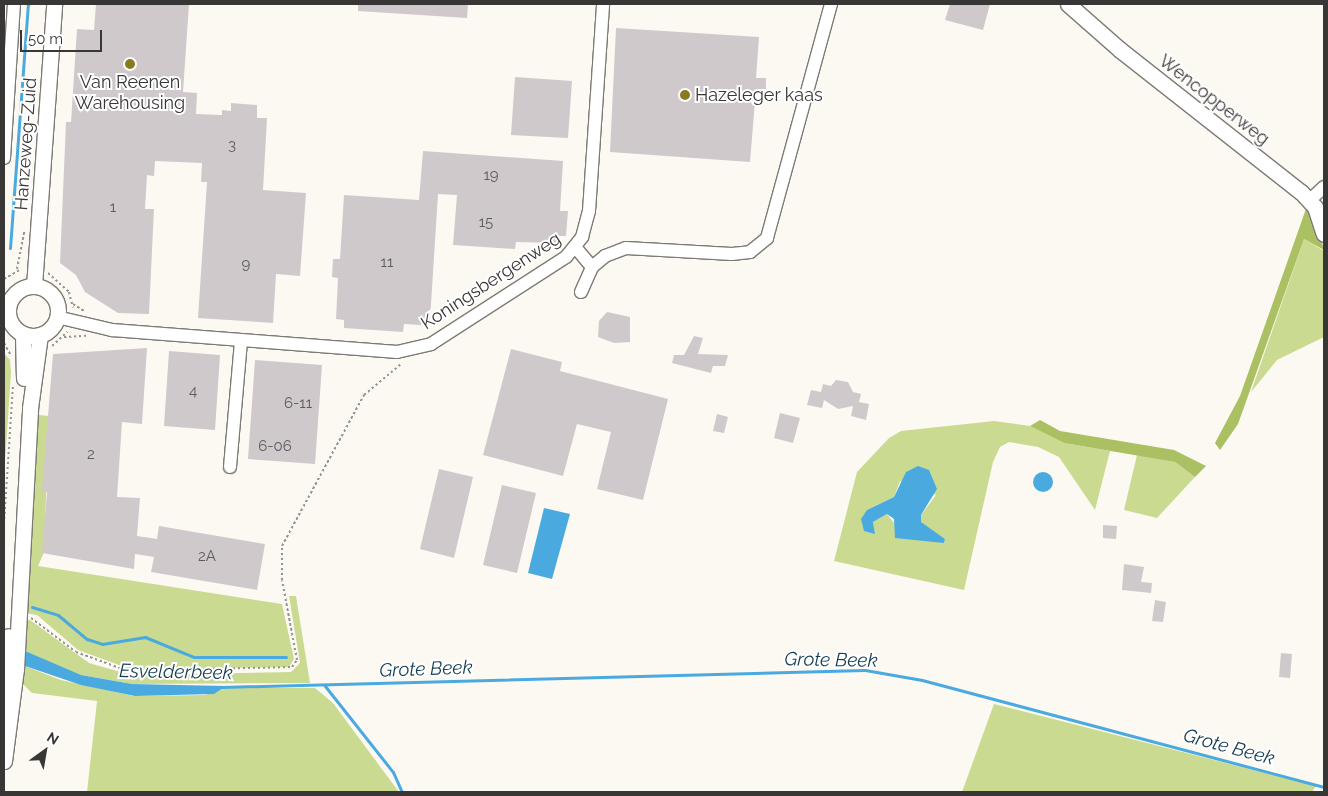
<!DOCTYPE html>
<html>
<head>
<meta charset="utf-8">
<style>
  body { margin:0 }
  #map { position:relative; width:1328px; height:796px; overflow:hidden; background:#fcf9f3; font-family:Raleway,sans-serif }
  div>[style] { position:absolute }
  .green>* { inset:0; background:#cadb91 }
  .forest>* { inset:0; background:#abbf63 }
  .water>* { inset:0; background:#4aaae0 }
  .round { border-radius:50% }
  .stream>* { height:3px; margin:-1.5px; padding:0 1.5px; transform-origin:1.5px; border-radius:1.5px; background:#4aaae0 }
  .building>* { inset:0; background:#cfc9cc }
  .path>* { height:2px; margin-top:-1px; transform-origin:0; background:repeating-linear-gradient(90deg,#95938f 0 2.5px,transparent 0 5px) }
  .roads { filter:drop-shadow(1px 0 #7d7a75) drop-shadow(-1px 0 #7d7a75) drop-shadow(0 1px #7d7a75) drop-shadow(0 -1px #7d7a75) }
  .minor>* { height:12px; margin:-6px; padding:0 6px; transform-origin:6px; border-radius:6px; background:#fff }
  .tertiary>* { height:15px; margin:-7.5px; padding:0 7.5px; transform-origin:7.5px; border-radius:7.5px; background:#fff }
  .tertiary>.ring { margin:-7.5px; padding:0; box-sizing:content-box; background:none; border:15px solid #fff; border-radius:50% }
  .dots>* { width:14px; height:14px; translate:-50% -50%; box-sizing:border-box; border:2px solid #fff; border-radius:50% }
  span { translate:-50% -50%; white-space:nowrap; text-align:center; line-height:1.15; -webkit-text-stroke:4px #fff; paint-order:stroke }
  .number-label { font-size:15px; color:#5e5c5b }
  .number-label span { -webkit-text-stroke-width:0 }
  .poi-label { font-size:18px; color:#393735 }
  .left { translate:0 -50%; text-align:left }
  .street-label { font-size:18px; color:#393735 }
  .water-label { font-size:19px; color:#133c52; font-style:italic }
  .frame { position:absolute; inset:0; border:5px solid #393735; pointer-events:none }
  .north { position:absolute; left:20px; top:726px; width:50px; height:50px; -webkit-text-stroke:4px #fff; paint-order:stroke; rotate:32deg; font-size:14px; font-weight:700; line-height:20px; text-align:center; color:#393735 }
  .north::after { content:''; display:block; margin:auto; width:18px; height:22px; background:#393735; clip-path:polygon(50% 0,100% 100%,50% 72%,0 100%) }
  .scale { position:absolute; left:20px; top:30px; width:82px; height:22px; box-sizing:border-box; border:2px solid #393735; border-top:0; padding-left:6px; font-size:15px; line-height:18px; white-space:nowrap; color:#393735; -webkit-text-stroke:4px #fff; paint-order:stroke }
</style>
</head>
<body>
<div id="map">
  <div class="green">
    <i style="clip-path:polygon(1304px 239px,1324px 251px,1324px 337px,1277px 360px,1251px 392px)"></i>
    <i style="clip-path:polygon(4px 353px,10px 360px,11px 372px,4px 478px)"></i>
    <i style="clip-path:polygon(44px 361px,39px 415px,49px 416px,44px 552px,38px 566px,282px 604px,294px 659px,289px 667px,130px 669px,78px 650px,37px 615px,24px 613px,32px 431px)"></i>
    <i style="clip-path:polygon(evenodd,994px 421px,1030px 426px,1064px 443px,1110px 451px,1095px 510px,1059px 457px,1038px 447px,1009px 442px,1000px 447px,993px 462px,964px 590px,834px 561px,857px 472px,889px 438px,901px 431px,994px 421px,900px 481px,936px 495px,921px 515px,921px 523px,945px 539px,944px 543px,895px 524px,887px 514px,873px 522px,875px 534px,867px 510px,894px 497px,900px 481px)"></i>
    <i style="clip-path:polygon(1137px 455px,1175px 462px,1195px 477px,1157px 518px,1124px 510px)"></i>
    <i style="clip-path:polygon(289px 596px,296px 596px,310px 683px,132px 684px,81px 675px,25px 654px,23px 621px,30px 620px,89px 663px,131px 675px,291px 672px,300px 663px)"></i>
    <i style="clip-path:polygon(22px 665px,61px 680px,134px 696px,205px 695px,225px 688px,315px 688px,333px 703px,399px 792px,87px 792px,97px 701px,32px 693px,21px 682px)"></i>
    <i style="clip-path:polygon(994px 704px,1316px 786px,1312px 792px,962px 792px)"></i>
  </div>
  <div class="forest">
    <i style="clip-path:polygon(1307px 206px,1316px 221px,1324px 250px,1304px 239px,1238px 424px,1220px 450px,1215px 443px,1240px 396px)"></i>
    <i style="clip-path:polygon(1040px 420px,1060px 431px,1174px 450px,1206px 466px,1195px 477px,1175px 462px,1064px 443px,1030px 426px)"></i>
  </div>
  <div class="water">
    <i style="clip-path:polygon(918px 466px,929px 470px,937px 489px,921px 515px,921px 522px,945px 539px,944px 543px,895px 538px,894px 519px,887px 514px,873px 522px,875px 534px,864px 531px,861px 519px,867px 510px,894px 497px,906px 472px)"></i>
    <i class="round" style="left:1033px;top:472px;width:20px;height:20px"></i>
    <i style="clip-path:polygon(544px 508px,570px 514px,552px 579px,528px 573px)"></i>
    <i style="clip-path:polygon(4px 642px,81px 675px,132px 684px,226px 686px,214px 694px,135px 696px,81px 685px,22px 665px)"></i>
  </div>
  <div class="stream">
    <i style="left:10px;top:248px;width:245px;rotate:-85.8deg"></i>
    <i style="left:32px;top:607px;width:27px;rotate:17deg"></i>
    <i style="left:58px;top:615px;width:38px;rotate:40deg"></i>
    <i style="left:87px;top:639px;width:16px;rotate:18deg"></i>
    <i style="left:102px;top:644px;width:44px;rotate:-9.2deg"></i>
    <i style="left:145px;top:637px;width:53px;rotate:22.2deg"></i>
    <i style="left:194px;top:657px;width:92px"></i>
    <i style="left:325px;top:686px;width:110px;rotate:51.7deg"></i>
    <i style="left:393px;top:772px;width:22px;rotate:66deg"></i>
    <i style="left:222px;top:687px;width:643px;rotate:-1.51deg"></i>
    <i style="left:865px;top:670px;width:58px;rotate:10deg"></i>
    <i style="left:922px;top:680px;width:416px;rotate:14.9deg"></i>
  </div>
  <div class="building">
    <i style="clip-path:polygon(96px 4px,189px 4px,183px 92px,197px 93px,196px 114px,222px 115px,222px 110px,231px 111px,231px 103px,257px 105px,257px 118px,267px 118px,263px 190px,306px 193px,300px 276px,276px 274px,273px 323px,198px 318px,207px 182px,201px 182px,202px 163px,155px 161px,154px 176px,147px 175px,145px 209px,154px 209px,149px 314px,118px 313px,85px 292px,76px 275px,60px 263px,66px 122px,71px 122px,77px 29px,94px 30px)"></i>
    <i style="clip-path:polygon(358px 4px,468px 4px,467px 18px,358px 11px)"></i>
    <i style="clip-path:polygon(950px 4px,990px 4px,983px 30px,945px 20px)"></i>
    <i style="clip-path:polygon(616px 28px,759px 37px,756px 78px,766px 78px,766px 89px,756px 89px,750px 162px,610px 152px)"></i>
    <i style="clip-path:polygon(515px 77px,572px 81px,568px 138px,511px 135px)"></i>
    <i style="clip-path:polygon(423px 151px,563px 161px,560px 211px,568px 211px,566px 236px,558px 236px,557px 243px,516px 242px,515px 249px,453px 245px,457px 195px,438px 194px,430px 320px,421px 320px,421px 325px,404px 324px,403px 332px,344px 328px,344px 320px,336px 319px,338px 278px,332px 277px,333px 259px,340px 259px,344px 195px,419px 200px)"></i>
    <i style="clip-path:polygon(607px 312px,630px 317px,630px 342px,614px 343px,598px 337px,599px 321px)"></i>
    <i style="clip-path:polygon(694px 336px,703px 338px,698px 354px,728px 355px,725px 366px,713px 366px,711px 373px,672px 363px,674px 355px,684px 355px)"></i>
    <i style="clip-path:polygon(147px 348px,142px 424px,122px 422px,117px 497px,140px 498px,137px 536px,157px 539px,159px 526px,265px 544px,257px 590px,151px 572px,154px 557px,135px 554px,134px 569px,42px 553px,47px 492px,42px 491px,53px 354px)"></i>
    <i style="clip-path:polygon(511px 349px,562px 362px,560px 371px,668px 399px,643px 500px,597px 489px,611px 432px,577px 424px,563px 476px,483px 455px)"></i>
    <i style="clip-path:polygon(169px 351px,220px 355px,215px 430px,164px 426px)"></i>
    <i style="clip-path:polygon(255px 360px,322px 365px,315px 464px,248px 459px)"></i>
    <i style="clip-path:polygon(836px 380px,848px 382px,853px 392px,861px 394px,859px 402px,869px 404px,866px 420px,851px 416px,853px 406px,838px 409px,824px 400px,822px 408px,807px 405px,811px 390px,821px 392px,823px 384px,831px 386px)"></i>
    <i style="clip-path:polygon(780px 413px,800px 418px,793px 443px,774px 438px)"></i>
    <i style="clip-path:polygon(717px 414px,728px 417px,724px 433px,713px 431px)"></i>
    <i style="clip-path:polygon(439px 469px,473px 477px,454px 558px,420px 549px)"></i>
    <i style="clip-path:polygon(502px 485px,536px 493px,517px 573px,483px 565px)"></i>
    <i style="clip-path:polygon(1103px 525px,1117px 526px,1116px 539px,1103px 538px)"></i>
    <i style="clip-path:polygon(1124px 564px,1144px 567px,1141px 582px,1152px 583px,1151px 593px,1122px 590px)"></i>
    <i style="clip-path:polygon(1155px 600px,1166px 602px,1163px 622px,1152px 621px)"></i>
    <i style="clip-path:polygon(1281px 653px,1292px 654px,1290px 678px,1279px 677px)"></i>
  </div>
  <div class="path">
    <i style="left:17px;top:269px;width:38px;rotate:-79deg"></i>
    <i style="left:48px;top:273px;width:28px;rotate:42deg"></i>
    <i style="left:69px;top:292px;width:16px;rotate:76deg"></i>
    <i style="left:4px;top:279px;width:20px;rotate:-30deg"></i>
    <i style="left:73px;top:304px;width:13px;rotate:32deg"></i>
    <i style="left:64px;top:337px;width:22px;rotate:-3deg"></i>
    <i style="left:4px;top:343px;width:13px;rotate:61deg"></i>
    <i style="left:52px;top:346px;width:21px;rotate:-43deg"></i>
    <i style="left:4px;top:524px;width:140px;rotate:-86.3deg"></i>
    <i style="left:31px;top:618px;width:56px;rotate:37.1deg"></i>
    <i style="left:76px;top:652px;width:55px;rotate:20.1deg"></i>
    <i style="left:128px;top:671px;width:164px;rotate:-1.4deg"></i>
    <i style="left:292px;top:667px;width:9px;rotate:-54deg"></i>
    <i style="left:297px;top:660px;width:81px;rotate:-100.6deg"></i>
    <i style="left:282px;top:580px;width:34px;rotate:-90deg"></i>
    <i style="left:282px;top:546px;width:172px;rotate:-61.5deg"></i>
    <i style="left:364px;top:395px;width:48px;rotate:-40deg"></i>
  </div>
  <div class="roads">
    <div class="minor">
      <i style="left:4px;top:158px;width:154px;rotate:-86.3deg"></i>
      <i style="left:1310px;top:200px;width:19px;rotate:-43deg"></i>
      <i style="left:576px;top:248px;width:25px;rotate:50deg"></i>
      <i style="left:581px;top:292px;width:27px;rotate:-66deg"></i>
      <i style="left:592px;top:267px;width:17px;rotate:-40deg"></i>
      <i style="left:605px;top:256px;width:22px;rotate:-21deg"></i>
      <i style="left:626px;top:248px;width:106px;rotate:3.2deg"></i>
      <i style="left:732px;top:254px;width:18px;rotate:-6deg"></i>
      <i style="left:750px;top:252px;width:22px;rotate:-39deg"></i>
      <i style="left:767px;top:238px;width:243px;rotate:-74.7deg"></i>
      <i style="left:4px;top:301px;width:4px;rotate:27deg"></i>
      <i style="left:57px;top:317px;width:57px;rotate:13.3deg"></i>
      <i style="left:112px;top:330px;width:286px;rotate:4.4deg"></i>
      <i style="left:397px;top:352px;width:35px;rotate:-13deg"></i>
      <i style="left:431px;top:344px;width:161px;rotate:-32.8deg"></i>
      <i style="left:566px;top:257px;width:26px;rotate:-51deg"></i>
      <i style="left:582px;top:237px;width:27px;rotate:-75deg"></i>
      <i style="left:589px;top:211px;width:207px;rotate:-86.1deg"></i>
      <i style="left:230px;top:467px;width:127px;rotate:-85deg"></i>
    </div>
    <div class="tertiary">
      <i style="left:1068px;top:4px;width:68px;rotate:41.4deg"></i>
      <i style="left:1119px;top:49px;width:231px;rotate:38.2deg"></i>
      <i style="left:1301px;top:192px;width:21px;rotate:47deg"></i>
      <i style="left:1315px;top:207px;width:28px;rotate:72deg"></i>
      <i class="ring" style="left:8px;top:286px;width:35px;height:35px"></i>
      <i style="left:34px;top:286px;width:283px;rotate:-85.9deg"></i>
      <i style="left:23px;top:335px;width:43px;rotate:88.7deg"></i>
      <i style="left:4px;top:693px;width:57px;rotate:-86deg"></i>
      <i style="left:4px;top:761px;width:93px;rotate:-82.6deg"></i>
      <i style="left:16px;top:669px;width:261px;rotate:-86.9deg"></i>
      <i style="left:30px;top:408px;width:74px;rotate:-82.2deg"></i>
    </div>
  </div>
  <div class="dots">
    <i style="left:130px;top:64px;background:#8a7a1f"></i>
    <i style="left:685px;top:95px;background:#8a7a1f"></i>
  </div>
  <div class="number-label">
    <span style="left:232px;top:146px">3</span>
    <span style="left:491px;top:176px">19</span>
    <span style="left:113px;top:208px">1</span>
    <span style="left:486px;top:223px">15</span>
    <span style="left:387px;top:263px">11</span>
    <span style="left:246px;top:265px">9</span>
    <span style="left:193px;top:392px">4</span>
    <span style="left:298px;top:404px">6-11</span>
    <span style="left:275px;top:447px">6-06</span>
    <span style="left:91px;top:455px">2</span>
    <span style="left:207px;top:557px">2A</span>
  </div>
  <div class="poi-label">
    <span style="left:130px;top:93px">Van Reenen<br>Warehousing</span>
    <span class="left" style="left:695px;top:95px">Hazeleger kaas</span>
  </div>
  <div class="street-label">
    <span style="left:1214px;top:100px;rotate:38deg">Wencopperweg</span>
    <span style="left:26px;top:144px;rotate:-86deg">Hanzeweg-Zuid</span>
    <span style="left:491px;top:281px;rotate:-33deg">Koningsbergenweg</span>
  </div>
  <div class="water-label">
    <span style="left:831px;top:660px;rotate:1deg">Grote Beek</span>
    <span style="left:426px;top:669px;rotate:-2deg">Grote Beek</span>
    <span style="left:176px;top:672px;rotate:1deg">Esvelderbeek</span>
    <span style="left:1229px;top:747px;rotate:15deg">Grote Beek</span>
  </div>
  <div class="frame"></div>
  <div class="north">N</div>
  <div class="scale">50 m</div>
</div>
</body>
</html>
